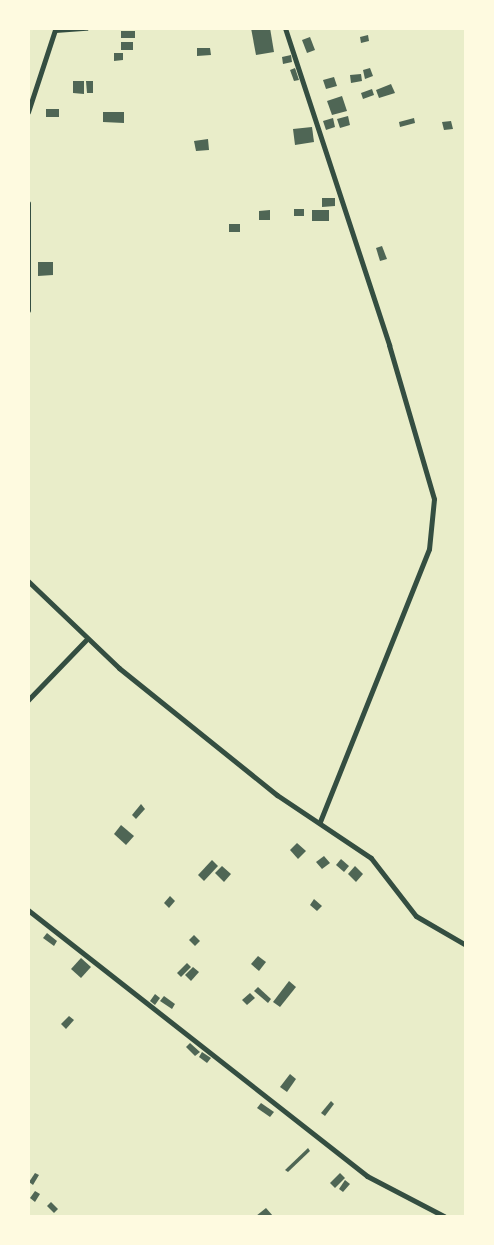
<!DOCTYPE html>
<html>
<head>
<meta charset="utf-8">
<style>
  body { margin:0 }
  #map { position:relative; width:494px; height:1245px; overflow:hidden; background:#e9edc9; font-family:Poppins,sans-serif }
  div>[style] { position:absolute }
  .building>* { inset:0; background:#4f6655 }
  .minor>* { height:5px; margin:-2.5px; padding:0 2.5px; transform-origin:2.5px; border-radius:2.5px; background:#344e41 }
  span { translate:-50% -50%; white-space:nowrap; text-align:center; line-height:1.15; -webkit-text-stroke:6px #fefae0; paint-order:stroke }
  .frame { position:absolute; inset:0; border:30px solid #fefae0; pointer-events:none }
</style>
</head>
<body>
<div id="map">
  <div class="building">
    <i style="clip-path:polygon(251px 28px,270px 28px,274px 52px,256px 55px)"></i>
    <i style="clip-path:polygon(121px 31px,135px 31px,135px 38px,121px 38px)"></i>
    <i style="clip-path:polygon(368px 35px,369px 41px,361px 43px,360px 37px)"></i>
    <i style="clip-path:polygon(310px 37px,315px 50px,307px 53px,302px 40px)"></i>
    <i style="clip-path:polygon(121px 42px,133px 42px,133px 50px,121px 50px)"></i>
    <i style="clip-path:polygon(197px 48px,210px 48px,211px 55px,197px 56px)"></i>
    <i style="clip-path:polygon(114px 53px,123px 53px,123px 60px,114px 61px)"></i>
    <i style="clip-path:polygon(291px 55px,292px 62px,283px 64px,282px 57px)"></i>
    <i style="clip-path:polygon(295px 68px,299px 80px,294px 81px,290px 70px)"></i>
    <i style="clip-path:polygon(370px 68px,373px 76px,365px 79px,363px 70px)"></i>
    <i style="clip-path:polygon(361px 74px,362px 81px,351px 83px,350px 75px)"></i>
    <i style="clip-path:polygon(334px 77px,337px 86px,326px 89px,323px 80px)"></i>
    <i style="clip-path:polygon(73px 81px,84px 81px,84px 94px,73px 93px)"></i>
    <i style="clip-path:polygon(86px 81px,93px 81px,93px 93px,87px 93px)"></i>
    <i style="clip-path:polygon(391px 84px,395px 93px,379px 98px,376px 90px)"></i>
    <i style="clip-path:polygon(372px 89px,374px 95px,363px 99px,361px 93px)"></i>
    <i style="clip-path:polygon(342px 96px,347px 111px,332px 115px,327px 101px)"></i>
    <i style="clip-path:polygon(46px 109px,59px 109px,59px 117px,46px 117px)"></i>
    <i style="clip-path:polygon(103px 112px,124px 112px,124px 123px,103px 122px)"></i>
    <i style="clip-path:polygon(348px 116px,350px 125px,340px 128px,337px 119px)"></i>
    <i style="clip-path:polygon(333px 118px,335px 127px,326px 130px,323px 121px)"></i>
    <i style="clip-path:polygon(414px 118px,415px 123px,400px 127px,399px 122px)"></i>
    <i style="clip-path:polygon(451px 121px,453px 129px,444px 130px,442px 122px)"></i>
    <i style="clip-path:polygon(312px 127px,314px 142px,295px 145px,293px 129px)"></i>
    <i style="clip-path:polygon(208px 139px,209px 150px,196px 151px,194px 141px)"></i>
    <i style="clip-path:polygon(322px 198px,335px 198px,335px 206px,322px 207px)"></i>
    <i style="clip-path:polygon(294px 209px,304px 209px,304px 216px,294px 216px)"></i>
    <i style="clip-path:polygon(270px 210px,270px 220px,259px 220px,259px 211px)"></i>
    <i style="clip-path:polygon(312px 210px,329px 210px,329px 221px,312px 221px)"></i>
    <i style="clip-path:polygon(229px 224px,240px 224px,240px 232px,229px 232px)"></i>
    <i style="clip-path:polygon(382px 246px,387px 259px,380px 261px,376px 248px)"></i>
    <i style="clip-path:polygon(38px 262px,53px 262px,53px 275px,38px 276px)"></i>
    <i style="clip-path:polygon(141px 804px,145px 809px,136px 819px,132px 815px)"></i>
    <i style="clip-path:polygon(121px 825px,134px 836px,126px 845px,114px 834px)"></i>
    <i style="clip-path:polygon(297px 843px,306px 851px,298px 859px,290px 850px)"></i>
    <i style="clip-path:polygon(324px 856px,330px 863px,322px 869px,316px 862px)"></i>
    <i style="clip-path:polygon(341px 859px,349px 866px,344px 872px,336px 865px)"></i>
    <i style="clip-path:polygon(212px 860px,218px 866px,204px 881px,198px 875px)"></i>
    <i style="clip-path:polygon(222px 866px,231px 874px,224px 882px,215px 873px)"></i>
    <i style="clip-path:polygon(355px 866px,363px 874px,356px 882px,348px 874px)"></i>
    <i style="clip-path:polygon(170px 896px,175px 901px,169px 908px,164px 903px)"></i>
    <i style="clip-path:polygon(314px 899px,322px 906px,317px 911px,310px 905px)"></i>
    <i style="clip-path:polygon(47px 933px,57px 941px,54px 946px,43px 938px)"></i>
    <i style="clip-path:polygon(194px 935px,200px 941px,195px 946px,189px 940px)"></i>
    <i style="clip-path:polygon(258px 956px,266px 962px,259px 971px,251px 964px)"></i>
    <i style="clip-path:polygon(81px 958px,91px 967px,81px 978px,71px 969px)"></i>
    <i style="clip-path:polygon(187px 963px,191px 967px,181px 977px,177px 973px)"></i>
    <i style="clip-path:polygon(193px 967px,199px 972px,191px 981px,185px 975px)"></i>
    <i style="clip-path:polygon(289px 981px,296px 987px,280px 1007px,273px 1002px)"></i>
    <i style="clip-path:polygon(258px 987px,271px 999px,268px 1003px,254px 991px)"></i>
    <i style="clip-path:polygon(250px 993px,255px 998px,247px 1005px,242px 1000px)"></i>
    <i style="clip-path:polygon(155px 994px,160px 998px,155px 1005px,150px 1001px)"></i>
    <i style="clip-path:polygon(164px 996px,175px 1004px,172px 1009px,160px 1001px)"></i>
    <i style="clip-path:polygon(69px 1016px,74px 1020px,66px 1029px,61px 1024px)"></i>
    <i style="clip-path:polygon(190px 1043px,200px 1052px,195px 1056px,186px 1047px)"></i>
    <i style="clip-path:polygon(202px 1052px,211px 1058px,207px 1063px,199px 1057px)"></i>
    <i style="clip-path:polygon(290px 1074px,296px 1079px,287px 1092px,280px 1087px)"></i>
    <i style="clip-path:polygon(331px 1101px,334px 1104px,325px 1116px,321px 1113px)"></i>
    <i style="clip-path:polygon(261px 1103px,274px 1112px,270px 1117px,257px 1108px)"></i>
    <i style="clip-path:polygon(308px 1148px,310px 1151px,288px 1172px,285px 1170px)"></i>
    <i style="clip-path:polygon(35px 1173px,39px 1175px,33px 1185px,29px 1182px)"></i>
    <i style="clip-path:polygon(340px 1173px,345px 1178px,335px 1188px,330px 1183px)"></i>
    <i style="clip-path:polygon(345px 1180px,350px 1184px,343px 1192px,339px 1189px)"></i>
    <i style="clip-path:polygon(35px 1191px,40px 1194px,35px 1202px,30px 1198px)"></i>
    <i style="clip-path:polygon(51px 1202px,58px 1209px,54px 1213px,47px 1206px)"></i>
    <i style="clip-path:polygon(266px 1208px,273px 1216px,256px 1216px)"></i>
  </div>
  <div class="minor">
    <i style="left:285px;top:28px;width:334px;rotate:71.8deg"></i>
    <i style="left:389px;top:345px;width:160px;rotate:73.7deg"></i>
    <i style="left:434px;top:499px;width:50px;rotate:95.7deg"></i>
    <i style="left:429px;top:549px;width:294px;rotate:111.8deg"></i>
    <i style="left:28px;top:112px;width:86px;rotate:-71.8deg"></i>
    <i style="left:55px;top:30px;width:31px;rotate:-4deg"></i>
    <i style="left:28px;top:203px;width:107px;rotate:90deg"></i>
    <i style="left:28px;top:581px;width:126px;rotate:43.7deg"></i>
    <i style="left:119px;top:668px;width:203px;rotate:38.8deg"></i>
    <i style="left:277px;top:795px;width:113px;rotate:33.8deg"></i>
    <i style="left:371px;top:858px;width:73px;rotate:52.2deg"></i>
    <i style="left:416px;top:916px;width:58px;rotate:30.1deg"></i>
    <i style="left:28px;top:700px;width:83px;rotate:-46deg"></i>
    <i style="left:28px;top:910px;width:431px;rotate:38.1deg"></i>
    <i style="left:367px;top:1176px;width:87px;rotate:27.5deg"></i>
  </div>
  <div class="frame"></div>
</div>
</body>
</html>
